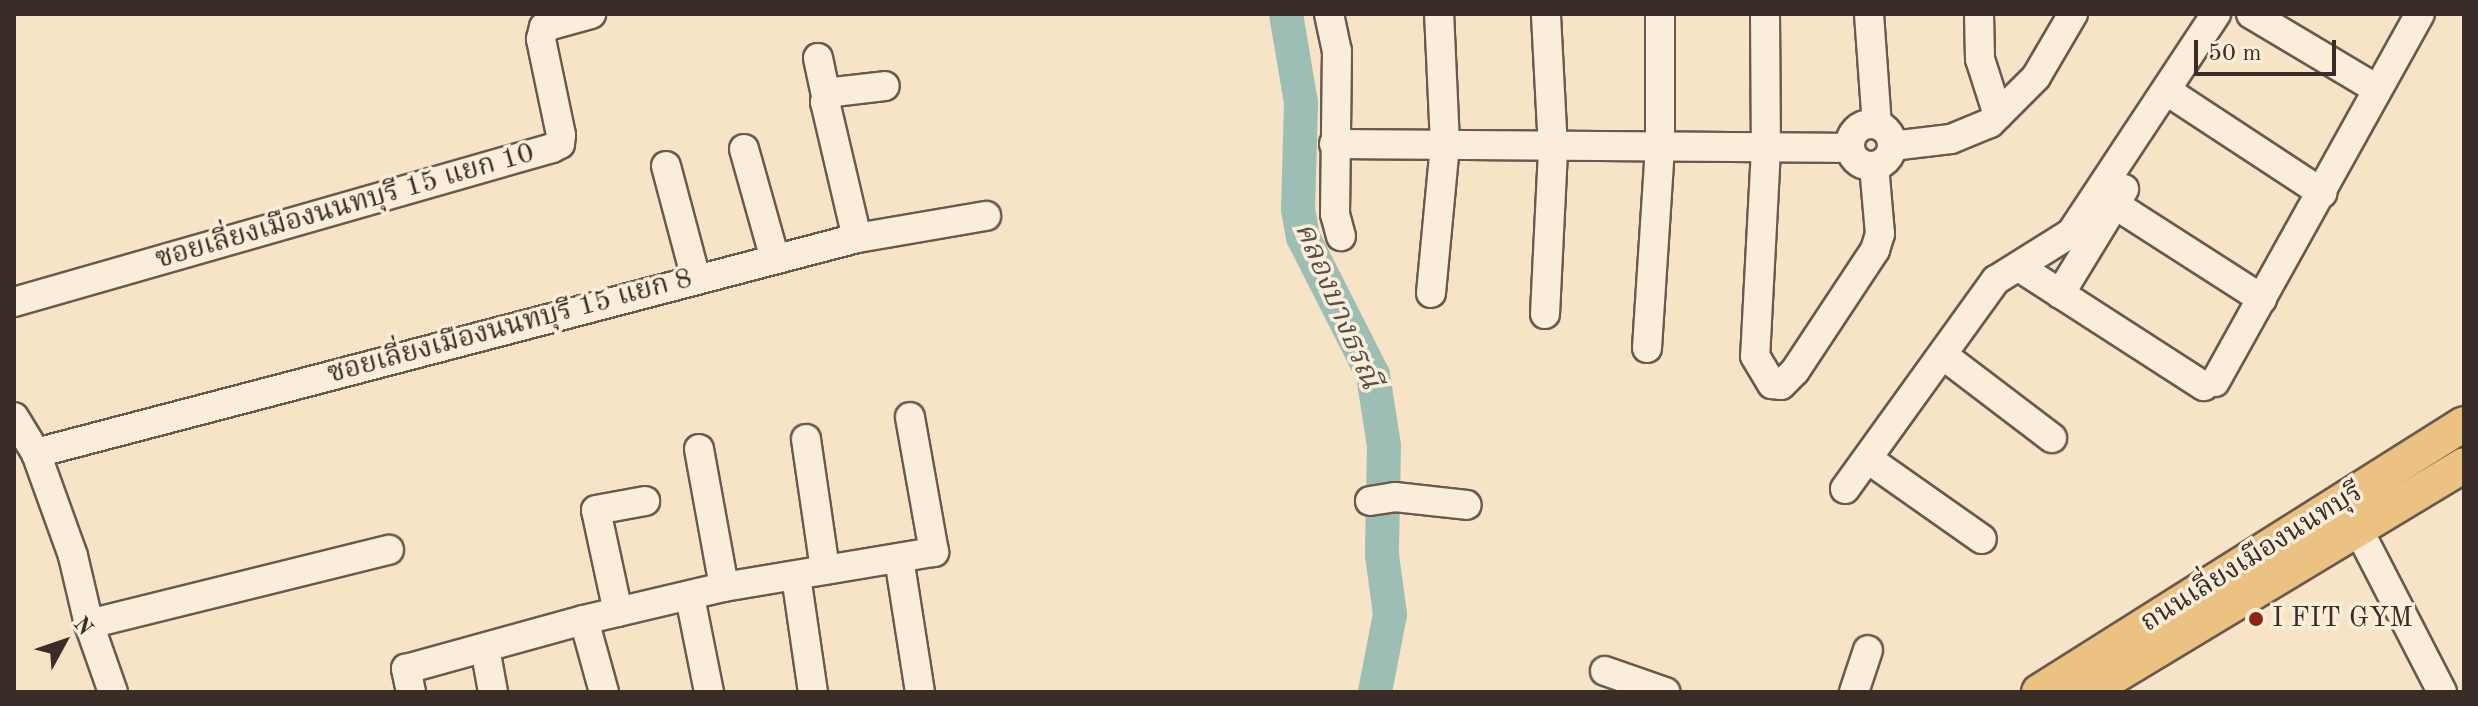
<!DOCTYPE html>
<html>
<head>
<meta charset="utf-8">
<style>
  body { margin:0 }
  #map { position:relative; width:2478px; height:706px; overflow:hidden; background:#f7e3c6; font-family:"Old Standard TT","Noto Serif Thai",serif }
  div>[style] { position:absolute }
  .river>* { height:34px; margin:-17px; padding:0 17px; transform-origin:17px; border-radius:17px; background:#9dbeb5 }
  .roads { filter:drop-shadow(2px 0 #695a4f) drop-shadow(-2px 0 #695a4f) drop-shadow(0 2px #695a4f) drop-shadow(0 -2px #695a4f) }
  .minor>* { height:28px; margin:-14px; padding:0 14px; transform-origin:14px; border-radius:14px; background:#faedda }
  .minor>.ring { margin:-14px; padding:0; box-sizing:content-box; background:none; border:28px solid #faedda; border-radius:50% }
  .major>* { height:34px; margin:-17px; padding:0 17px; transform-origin:17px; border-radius:17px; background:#ecc283 }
  .dots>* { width:22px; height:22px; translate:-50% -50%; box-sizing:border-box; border:4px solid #faedda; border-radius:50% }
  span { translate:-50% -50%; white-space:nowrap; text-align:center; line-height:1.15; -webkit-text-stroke:7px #faedda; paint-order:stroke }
  .street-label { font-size:28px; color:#3a2d27 }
  .poi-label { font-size:28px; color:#3a2d27 }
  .left { translate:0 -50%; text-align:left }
  .water-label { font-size:30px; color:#53514a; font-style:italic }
  .frame { position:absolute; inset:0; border:16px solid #3a2d27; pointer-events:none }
  .north { position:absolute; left:24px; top:602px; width:80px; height:80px; -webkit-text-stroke:6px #faedda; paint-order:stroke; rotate:50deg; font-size:22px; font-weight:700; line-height:32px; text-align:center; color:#3a2d27 }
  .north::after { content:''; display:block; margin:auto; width:28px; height:36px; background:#3a2d27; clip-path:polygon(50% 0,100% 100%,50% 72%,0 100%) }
  .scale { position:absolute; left:2194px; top:40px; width:142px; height:36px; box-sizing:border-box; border:4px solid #3a2d27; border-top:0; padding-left:10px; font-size:24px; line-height:28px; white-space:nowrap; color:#3a2d27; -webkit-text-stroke:6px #faedda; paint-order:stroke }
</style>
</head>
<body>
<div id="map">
  <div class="river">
    <i style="left:1286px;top:14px;width:90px;rotate:80.4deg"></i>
    <i style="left:1301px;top:103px;width:106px;rotate:91.6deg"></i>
    <i style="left:1298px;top:209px;width:28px;rotate:80deg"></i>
    <i style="left:1303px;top:237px;width:155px;rotate:63.1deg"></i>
    <i style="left:1373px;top:375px;width:72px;rotate:81.2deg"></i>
    <i style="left:1384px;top:446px;width:109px;rotate:91.1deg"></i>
    <i style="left:1382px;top:555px;width:60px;rotate:82.3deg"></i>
    <i style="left:1390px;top:614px;width:79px;rotate:100.9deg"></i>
  </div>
  <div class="roads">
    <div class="minor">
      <i style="left:1329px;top:14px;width:38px;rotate:78deg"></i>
      <i style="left:1337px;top:51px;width:163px;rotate:90.7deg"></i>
      <i style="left:1335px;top:214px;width:23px;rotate:75deg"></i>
      <i style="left:1765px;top:14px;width:135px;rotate:89.6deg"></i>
      <i style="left:1766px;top:149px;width:207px;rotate:93deg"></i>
      <i style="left:1755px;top:356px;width:33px;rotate:59deg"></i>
      <i style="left:1772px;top:384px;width:9px;rotate:6deg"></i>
      <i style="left:1781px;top:385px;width:20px;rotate:-45deg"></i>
      <i style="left:1795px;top:371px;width:145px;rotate:-56.5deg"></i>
      <i style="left:1875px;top:250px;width:17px;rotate:-73deg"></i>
      <i style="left:1880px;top:234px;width:68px;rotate:-95deg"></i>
      <i style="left:1869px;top:14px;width:111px;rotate:85.9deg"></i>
      <i style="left:1979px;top:14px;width:45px;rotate:88.7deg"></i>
      <i style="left:1980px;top:59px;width:59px;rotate:72.2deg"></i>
      <i style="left:2251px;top:14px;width:147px;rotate:30.8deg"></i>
      <i style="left:818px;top:58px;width:39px;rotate:78deg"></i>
      <i style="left:2167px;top:91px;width:186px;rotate:33.3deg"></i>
      <i class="ring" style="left:1850px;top:124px;width:14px;height:14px"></i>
      <i style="left:1334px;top:144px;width:516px;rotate:0.44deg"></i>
      <i style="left:1892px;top:146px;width:59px;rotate:-6.8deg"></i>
      <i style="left:1951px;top:139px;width:42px;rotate:-22.3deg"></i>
      <i style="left:1990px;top:123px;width:65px;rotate:-45deg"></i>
      <i style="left:2036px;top:77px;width:73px;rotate:-59.6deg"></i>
      <i style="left:744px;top:149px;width:114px;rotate:74.3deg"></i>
      <i style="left:666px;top:166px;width:117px;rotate:75.1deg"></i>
      <i style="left:2114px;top:204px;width:176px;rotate:32.7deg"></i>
      <i style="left:857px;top:238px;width:140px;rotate:-103.2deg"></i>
      <i style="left:825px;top:102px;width:13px;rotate:-48deg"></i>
      <i style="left:834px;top:92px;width:51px;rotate:-6.7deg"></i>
      <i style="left:2019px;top:267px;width:220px;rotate:32.8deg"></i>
      <i style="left:1431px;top:293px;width:150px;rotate:-84.6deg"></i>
      <i style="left:1445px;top:144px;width:130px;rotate:-92.6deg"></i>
      <i style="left:2060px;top:294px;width:123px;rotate:-58.6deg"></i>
      <i style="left:14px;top:302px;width:560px;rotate:-15.97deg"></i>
      <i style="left:552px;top:148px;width:9px;rotate:-27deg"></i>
      <i style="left:560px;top:144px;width:9px;rotate:-84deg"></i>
      <i style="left:561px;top:135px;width:98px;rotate:-101.8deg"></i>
      <i style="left:541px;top:39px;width:12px;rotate:-76deg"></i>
      <i style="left:544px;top:27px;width:49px;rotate:-15.5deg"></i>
      <i style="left:1545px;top:314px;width:165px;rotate:-87.2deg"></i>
      <i style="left:1553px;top:149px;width:135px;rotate:-93deg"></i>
      <i style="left:1647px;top:348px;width:199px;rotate:-86.3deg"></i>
      <i style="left:1660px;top:149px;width:135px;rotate:-90deg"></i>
      <i style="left:1943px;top:355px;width:137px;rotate:37.3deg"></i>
      <i style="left:2215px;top:382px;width:421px;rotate:-60.9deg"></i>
      <i style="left:14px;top:417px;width:42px;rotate:58.6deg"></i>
      <i style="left:36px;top:453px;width:109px;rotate:70.2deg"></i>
      <i style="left:73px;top:556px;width:70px;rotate:76.8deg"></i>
      <i style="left:89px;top:624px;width:72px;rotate:70.6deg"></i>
      <i style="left:806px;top:439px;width:132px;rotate:81.7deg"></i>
      <i style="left:699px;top:449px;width:140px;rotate:79.7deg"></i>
      <i style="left:36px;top:453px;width:849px;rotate:-14.67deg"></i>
      <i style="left:857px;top:238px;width:131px;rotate:-9.7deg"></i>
      <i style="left:1868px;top:459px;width:139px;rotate:35.1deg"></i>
      <i style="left:1845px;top:489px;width:258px;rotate:-54.2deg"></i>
      <i style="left:1996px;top:280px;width:89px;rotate:-32.1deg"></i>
      <i style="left:2071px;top:233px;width:263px;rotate:-56.5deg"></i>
      <i style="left:1370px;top:501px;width:25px;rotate:-9deg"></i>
      <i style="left:1395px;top:497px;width:72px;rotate:6.3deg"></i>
      <i style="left:2358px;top:529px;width:183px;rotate:62.7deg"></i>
      <i style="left:899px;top:558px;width:136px;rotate:81.1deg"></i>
      <i style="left:796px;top:576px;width:117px;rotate:81.7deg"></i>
      <i style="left:690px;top:597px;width:97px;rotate:78.7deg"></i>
      <i style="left:618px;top:612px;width:104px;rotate:-102.2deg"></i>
      <i style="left:596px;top:510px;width:50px;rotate:-10.4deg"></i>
      <i style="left:584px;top:620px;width:75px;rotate:74.5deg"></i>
      <i style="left:89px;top:624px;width:309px;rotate:-13.9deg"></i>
      <i style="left:485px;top:648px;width:45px;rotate:79.7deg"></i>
      <i style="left:1605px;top:671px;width:64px;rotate:19.3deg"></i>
      <i style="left:411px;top:692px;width:24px;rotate:-102deg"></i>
      <i style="left:406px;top:669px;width:185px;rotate:-15.4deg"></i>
      <i style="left:584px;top:620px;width:144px;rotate:-13.3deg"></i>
      <i style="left:724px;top:587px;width:213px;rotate:-9.5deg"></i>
      <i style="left:934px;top:552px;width:137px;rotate:-100.1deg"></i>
      <i style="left:1854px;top:692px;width:44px;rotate:-71.6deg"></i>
    </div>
    <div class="major">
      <i style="left:2039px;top:692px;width:502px;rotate:-32.24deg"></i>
      <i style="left:2088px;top:692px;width:439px;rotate:-31.1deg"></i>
    </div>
  </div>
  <div class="dots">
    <i style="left:2256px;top:619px;background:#8f2418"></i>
  </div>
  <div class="street-label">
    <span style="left:345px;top:207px;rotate:-16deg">ซอยเลี่ยงเมืองนนทบุรี 15 แยก 10</span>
    <span style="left:510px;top:327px;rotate:-15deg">ซอยเลี่ยงเมืองนนทบุรี 15 แยก 8</span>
    <span style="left:2252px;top:558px;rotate:-32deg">ถนนเลี่ยงเมืองนนทบุรี</span>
  </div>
  <div class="poi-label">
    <span class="left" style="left:2272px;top:619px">I FIT GYM</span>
  </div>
  <div class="water-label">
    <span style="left:1337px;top:306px;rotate:67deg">คลองบางธรณี</span>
  </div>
  <div class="frame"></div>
  <div class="north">N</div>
  <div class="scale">50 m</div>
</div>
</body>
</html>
